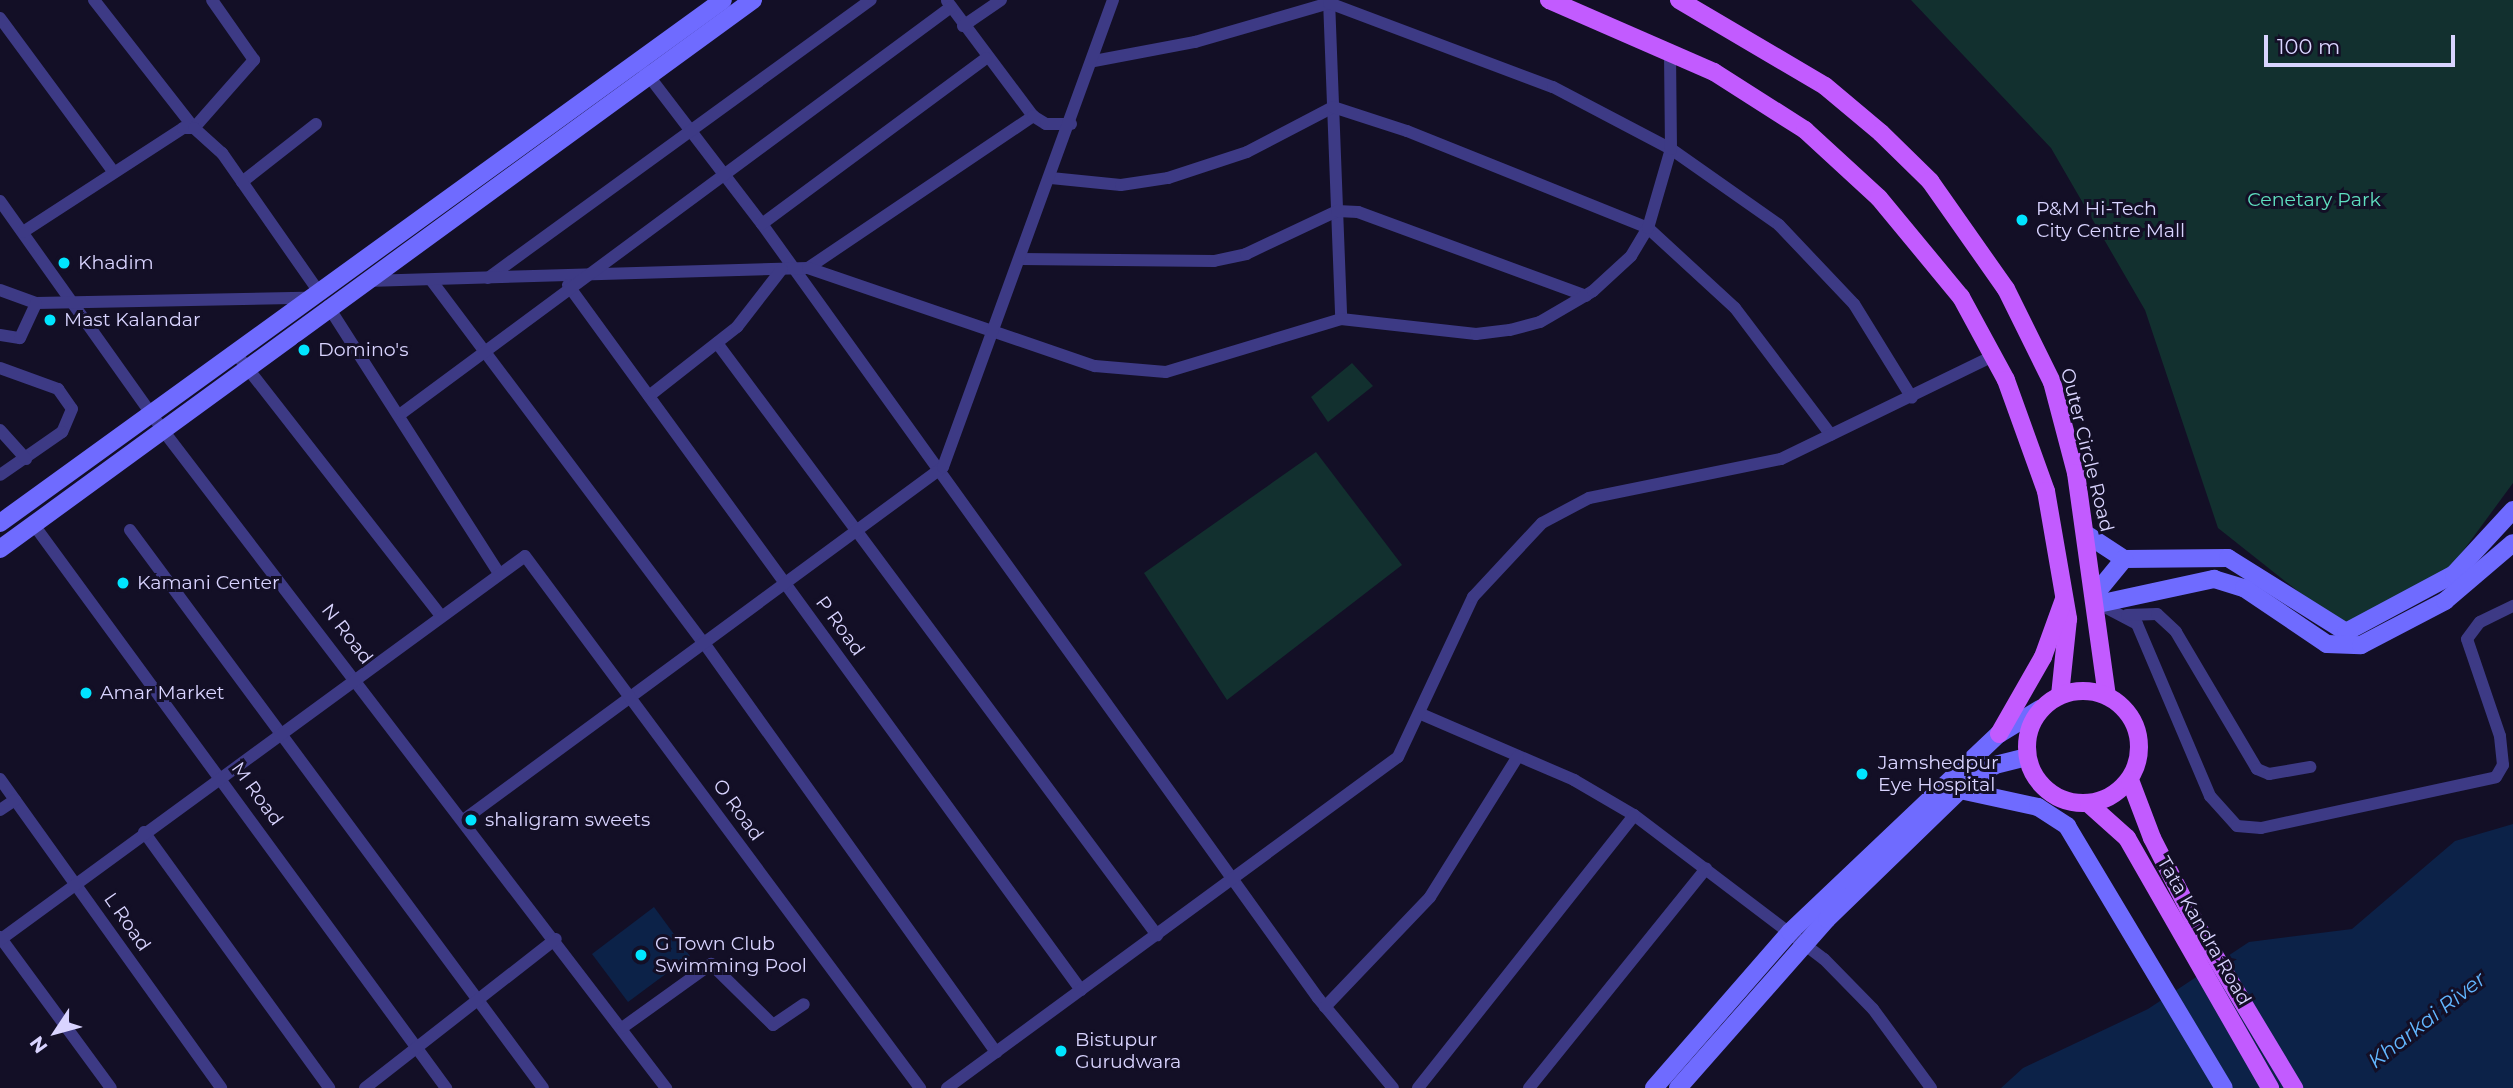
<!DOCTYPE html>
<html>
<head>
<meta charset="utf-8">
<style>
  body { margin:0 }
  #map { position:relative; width:2513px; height:1088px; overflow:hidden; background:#130f26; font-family:Montserrat,sans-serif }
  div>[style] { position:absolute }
  .green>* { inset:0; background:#12302f }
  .water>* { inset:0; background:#0c2248 }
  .street>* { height:12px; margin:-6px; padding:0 6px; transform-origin:6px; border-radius:6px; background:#3d3a85 }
  .secondary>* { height:18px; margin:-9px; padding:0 9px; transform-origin:9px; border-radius:9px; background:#6f6bff }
  .primary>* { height:18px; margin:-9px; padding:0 9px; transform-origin:9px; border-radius:9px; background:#c25bff }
  .primary>.ring { margin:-9px; padding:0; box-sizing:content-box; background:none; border:18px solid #c25bff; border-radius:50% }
  .dots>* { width:19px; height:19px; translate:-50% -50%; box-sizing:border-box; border:4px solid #130f26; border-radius:50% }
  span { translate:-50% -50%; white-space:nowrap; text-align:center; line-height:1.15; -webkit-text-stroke:6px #130f26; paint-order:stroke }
  .park-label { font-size:19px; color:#5fe0c0 }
  .poi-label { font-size:19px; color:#d9d4ff }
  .left { translate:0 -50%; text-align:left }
  .street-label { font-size:19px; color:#d9d4ff }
  .water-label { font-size:21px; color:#62b6ff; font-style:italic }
  .north { position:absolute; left:21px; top:997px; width:70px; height:70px; -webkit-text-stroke:5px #130f26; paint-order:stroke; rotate:234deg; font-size:19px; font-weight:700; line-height:28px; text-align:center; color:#d9d4ff }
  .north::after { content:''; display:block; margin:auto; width:24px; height:32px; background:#d9d4ff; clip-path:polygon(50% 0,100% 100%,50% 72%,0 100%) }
  .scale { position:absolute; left:2264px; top:35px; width:191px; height:32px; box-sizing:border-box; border:4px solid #d9d4ff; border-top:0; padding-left:9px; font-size:21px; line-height:24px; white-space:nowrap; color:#d9d4ff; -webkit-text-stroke:5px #130f26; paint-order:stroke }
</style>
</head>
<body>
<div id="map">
  <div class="green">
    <i style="clip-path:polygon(1911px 0,2513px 0,2513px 483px,2452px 566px,2343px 627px,2218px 528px,2145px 310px,2051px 148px)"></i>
    <i style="clip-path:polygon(1352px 363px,1373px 386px,1328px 422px,1311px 397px)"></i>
    <i style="clip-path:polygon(1316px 452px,1402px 565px,1227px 700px,1144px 573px)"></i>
  </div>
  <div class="water">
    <i style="clip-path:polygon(2513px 824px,2513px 1088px,2001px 1088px,2023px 1068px,2148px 1009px,2249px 942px,2352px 929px,2455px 841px)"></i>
    <i style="clip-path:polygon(654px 907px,690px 956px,628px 1002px,592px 954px)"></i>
  </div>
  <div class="street">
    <i style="left:94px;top:0;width:162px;rotate:52deg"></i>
    <i style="left:1329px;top:0;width:319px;rotate:87.8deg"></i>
    <i style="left:947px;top:1px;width:144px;rotate:53.2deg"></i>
    <i style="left:0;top:18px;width:190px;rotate:53.6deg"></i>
    <i style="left:963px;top:26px;width:46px;rotate:-34.4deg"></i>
    <i style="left:1094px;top:61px;width:103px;rotate:-10.7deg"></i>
    <i style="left:1195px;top:42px;width:140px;rotate:-16.2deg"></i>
    <i style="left:1329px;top:3px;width:239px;rotate:20.6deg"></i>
    <i style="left:1553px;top:87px;width:133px;rotate:27.7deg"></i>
    <i style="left:1671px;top:149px;width:132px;rotate:35.1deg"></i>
    <i style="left:1779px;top:225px;width:109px;rotate:46.5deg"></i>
    <i style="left:1854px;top:304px;width:110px;rotate:58.3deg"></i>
    <i style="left:645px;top:71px;width:193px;rotate:52.6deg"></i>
    <i style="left:762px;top:224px;width:953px;rotate:54.31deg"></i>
    <i style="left:1318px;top:998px;width:117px;rotate:50.2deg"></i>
    <i style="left:194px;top:128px;width:91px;rotate:-48.6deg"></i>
    <i style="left:254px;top:60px;width:73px;rotate:-125deg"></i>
    <i style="left:1051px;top:178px;width:70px;rotate:5.7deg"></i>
    <i style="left:1121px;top:185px;width:48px;rotate:-8.5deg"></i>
    <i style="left:1168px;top:178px;width:83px;rotate:-18.2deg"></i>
    <i style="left:1247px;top:152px;width:97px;rotate:-27.6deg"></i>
    <i style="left:1333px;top:107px;width:78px;rotate:18deg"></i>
    <i style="left:1407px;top:131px;width:260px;rotate:21.9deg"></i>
    <i style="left:1648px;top:228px;width:118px;rotate:42.6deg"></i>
    <i style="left:1735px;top:308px;width:159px;rotate:52.9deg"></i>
    <i style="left:242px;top:182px;width:94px;rotate:-38.1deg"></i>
    <i style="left:0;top:201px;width:280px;rotate:54.6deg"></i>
    <i style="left:162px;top:429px;width:830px;rotate:52.59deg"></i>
    <i style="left:762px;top:224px;width:279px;rotate:-36.5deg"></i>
    <i style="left:23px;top:232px;width:191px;rotate:-33deg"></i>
    <i style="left:183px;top:128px;width:11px"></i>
    <i style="left:194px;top:128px;width:38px;rotate:42deg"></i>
    <i style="left:222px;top:153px;width:166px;rotate:55.1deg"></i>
    <i style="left:1021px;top:259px;width:193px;rotate:0.6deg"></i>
    <i style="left:1214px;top:261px;width:33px;rotate:-12deg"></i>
    <i style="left:1246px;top:254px;width:101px;rotate:-25.3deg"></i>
    <i style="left:1337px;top:211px;width:21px;rotate:3deg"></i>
    <i style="left:1358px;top:212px;width:243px;rotate:20.2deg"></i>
    <i style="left:808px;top:268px;width:272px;rotate:-34deg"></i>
    <i style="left:1033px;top:116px;width:15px;rotate:32deg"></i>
    <i style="left:1046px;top:124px;width:25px"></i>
    <i style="left:488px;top:278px;width:473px;rotate:-36deg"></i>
    <i style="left:431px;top:280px;width:454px;rotate:53.1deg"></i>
    <i style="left:704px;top:643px;width:503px;rotate:54.48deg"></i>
    <i style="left:367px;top:281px;width:441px;rotate:-1.7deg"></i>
    <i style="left:808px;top:268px;width:303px;rotate:18.9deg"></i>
    <i style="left:1095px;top:366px;width:71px;rotate:4.8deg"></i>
    <i style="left:1166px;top:372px;width:183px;rotate:-16.8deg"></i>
    <i style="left:1341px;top:319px;width:136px;rotate:6.3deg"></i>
    <i style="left:1476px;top:334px;width:34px;rotate:-7deg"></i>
    <i style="left:1510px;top:330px;width:31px;rotate:-15deg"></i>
    <i style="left:1540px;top:322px;width:61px;rotate:-30.3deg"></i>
    <i style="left:1593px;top:291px;width:52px;rotate:-42.6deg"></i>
    <i style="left:1631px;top:256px;width:33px;rotate:-59deg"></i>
    <i style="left:1648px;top:228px;width:82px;rotate:-73.8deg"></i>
    <i style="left:1671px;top:149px;width:98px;rotate:-90.6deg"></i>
    <i style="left:568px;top:285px;width:872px;rotate:53.96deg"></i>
    <i style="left:0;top:290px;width:38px;rotate:20deg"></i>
    <i style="left:36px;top:303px;width:269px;rotate:-1.1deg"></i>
    <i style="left:328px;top:306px;width:313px;rotate:57.4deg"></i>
    <i style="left:0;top:335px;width:20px;rotate:9deg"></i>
    <i style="left:20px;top:338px;width:38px;rotate:-65deg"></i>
    <i style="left:717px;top:343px;width:738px;rotate:53.38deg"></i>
    <i style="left:234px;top:351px;width:333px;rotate:52deg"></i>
    <i style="left:0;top:368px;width:62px;rotate:19.9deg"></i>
    <i style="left:58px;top:389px;width:24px;rotate:55deg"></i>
    <i style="left:72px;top:409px;width:25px;rotate:113deg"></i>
    <i style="left:62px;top:432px;width:75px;rotate:145.3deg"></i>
    <i style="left:649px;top:396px;width:112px;rotate:-38.1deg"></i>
    <i style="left:737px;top:327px;width:73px;rotate:-52.2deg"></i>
    <i style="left:402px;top:413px;width:683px;rotate:-36.48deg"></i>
    <i style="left:0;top:430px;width:39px;rotate:48deg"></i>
    <i style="left:34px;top:525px;width:698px;rotate:53.8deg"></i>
    <i style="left:130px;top:530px;width:694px;rotate:53.49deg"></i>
    <i style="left:2099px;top:604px;width:43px;rotate:27.8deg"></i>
    <i style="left:2137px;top:624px;width:187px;rotate:67deg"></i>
    <i style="left:2210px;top:796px;width:40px;rotate:48deg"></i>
    <i style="left:2237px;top:826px;width:24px;rotate:5deg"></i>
    <i style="left:2261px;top:828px;width:240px;rotate:-12.2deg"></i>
    <i style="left:2496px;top:777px;width:14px;rotate:-60deg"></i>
    <i style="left:2503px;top:765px;width:29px;rotate:-96deg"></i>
    <i style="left:2500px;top:736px;width:102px;rotate:-108.8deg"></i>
    <i style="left:2467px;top:639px;width:21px;rotate:-53deg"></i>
    <i style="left:2480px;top:622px;width:37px;rotate:-26deg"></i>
    <i style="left:2127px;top:615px;width:30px;rotate:-2deg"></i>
    <i style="left:2157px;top:614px;width:26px;rotate:43deg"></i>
    <i style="left:2176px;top:632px;width:159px;rotate:59.4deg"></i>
    <i style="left:2257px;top:769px;width:13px;rotate:23deg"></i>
    <i style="left:2269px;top:774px;width:42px;rotate:-9.7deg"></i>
    <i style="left:1421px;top:714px;width:167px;rotate:23.3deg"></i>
    <i style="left:1574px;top:780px;width:69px;rotate:30.3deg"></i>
    <i style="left:1634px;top:815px;width:238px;rotate:37.2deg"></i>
    <i style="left:1824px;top:959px;width:70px;rotate:45.6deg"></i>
    <i style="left:1873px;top:1009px;width:98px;rotate:53.7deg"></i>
    <i style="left:0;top:779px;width:380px;rotate:54.4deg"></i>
    <i style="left:0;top:810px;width:18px;rotate:-34deg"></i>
    <i style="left:466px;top:818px;width:592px;rotate:-36.35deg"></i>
    <i style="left:943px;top:467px;width:497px;rotate:-70deg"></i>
    <i style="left:144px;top:832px;width:316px;rotate:54.1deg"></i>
    <i style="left:0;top:937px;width:187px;rotate:53.7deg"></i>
    <i style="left:0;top:940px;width:650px;rotate:-36.18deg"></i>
    <i style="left:525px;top:556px;width:663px;rotate:53.41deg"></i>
    <i style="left:1325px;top:1007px;width:152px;rotate:-46.3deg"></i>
    <i style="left:1430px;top:897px;width:166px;rotate:-58deg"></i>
    <i style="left:622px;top:1028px;width:110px;rotate:-35.7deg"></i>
    <i style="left:711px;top:964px;width:87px;rotate:44.5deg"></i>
    <i style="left:773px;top:1025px;width:37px;rotate:-34deg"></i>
    <i style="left:365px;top:1088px;width:242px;rotate:-38deg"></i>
    <i style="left:947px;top:1088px;width:559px;rotate:-36.28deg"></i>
    <i style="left:1398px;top:757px;width:177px;rotate:-64.9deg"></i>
    <i style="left:1473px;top:597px;width:101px;rotate:-47deg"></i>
    <i style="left:1542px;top:523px;width:53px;rotate:-28deg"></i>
    <i style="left:1589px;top:498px;width:196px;rotate:-11.5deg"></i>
    <i style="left:1781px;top:459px;width:236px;rotate:-25.9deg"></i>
    <i style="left:1418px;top:1088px;width:348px;rotate:-51.6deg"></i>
    <i style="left:1529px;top:1088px;width:282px;rotate:-51.1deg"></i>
  </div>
  <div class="secondary">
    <i style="left:0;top:523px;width:892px;rotate:-35.88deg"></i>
    <i style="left:2089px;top:536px;width:42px;rotate:33.3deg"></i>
    <i style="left:2124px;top:559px;width:104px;rotate:-0.6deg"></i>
    <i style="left:2228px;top:558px;width:139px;rotate:32.1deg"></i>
    <i style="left:2346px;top:632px;width:123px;rotate:-28.2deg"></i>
    <i style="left:2454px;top:574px;width:87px;rotate:-47.3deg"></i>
    <i style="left:0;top:549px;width:932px;rotate:-36.1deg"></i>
    <i style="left:2097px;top:592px;width:43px;rotate:-50.7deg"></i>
    <i style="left:2098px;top:604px;width:119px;rotate:-12.2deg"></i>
    <i style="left:2214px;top:579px;width:31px;rotate:17deg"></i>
    <i style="left:2244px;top:588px;width:100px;rotate:34deg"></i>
    <i style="left:2327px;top:644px;width:34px;rotate:2deg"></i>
    <i style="left:2361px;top:645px;width:95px;rotate:-27.6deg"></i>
    <i style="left:2445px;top:601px;width:89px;rotate:-40.5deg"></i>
    <i style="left:1960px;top:790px;width:80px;rotate:12.3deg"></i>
    <i style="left:2038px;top:807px;width:35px;rotate:33deg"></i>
    <i style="left:2067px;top:826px;width:305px;rotate:59.1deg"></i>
    <i style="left:1654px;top:1088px;width:207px;rotate:-48.9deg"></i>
    <i style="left:1790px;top:932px;width:288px;rotate:-43.5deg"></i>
    <i style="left:1999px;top:734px;width:48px;rotate:-31.4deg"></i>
    <i style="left:1678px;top:1088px;width:225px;rotate:-48.6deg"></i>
    <i style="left:1827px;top:919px;width:185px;rotate:-44.1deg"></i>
    <i style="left:1960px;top:790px;width:43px;rotate:-35.5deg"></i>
    <i style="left:1995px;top:765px;width:33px;rotate:-14deg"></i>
  </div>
  <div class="primary">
    <i style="left:1549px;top:0;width:180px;rotate:23.6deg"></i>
    <i style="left:1714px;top:72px;width:108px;rotate:32.5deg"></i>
    <i style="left:1805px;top:130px;width:100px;rotate:42.6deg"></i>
    <i style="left:1879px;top:198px;width:129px;rotate:50.4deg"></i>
    <i style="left:1961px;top:297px;width:94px;rotate:61.5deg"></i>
    <i style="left:2006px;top:380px;width:118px;rotate:70.2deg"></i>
    <i style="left:2046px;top:491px;width:130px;rotate:80.2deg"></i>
    <i style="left:2068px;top:619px;width:76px;rotate:96deg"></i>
    <i style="left:1679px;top:0;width:169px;rotate:30.5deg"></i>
    <i style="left:1825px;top:86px;width:73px;rotate:40deg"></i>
    <i style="left:1881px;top:133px;width:69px;rotate:44.4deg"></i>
    <i style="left:1930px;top:181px;width:132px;rotate:54.9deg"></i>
    <i style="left:2006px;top:289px;width:104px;rotate:63.7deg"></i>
    <i style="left:2052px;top:382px;width:94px;rotate:75.2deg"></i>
    <i style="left:2076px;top:473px;width:224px;rotate:82.1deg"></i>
    <i class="ring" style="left:2027px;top:691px;width:94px;height:94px"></i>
    <i style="left:1999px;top:734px;width:89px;rotate:-60.3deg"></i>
    <i style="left:2043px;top:657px;width:62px;rotate:-70.1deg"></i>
    <i style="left:2130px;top:780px;width:62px;rotate:69.2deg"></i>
    <i style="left:2152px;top:838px;width:101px;rotate:62.9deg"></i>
    <i style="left:2198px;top:928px;width:187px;rotate:59deg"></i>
    <i style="left:2089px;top:804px;width:51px;rotate:41.8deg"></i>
    <i style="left:2127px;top:838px;width:288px;rotate:60.2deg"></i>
  </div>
  <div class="dots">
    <i style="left:2022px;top:220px;background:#00e5ff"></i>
    <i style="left:64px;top:263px;background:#00e5ff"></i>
    <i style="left:50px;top:320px;background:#00e5ff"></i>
    <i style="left:304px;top:350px;background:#00e5ff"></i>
    <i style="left:123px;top:583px;background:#00e5ff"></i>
    <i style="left:86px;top:693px;background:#00e5ff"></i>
    <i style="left:1862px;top:774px;background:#00e5ff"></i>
    <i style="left:471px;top:820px;background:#00e5ff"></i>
    <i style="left:641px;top:955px;background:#00e5ff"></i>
    <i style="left:1061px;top:1051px;background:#00e5ff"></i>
  </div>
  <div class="park-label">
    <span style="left:2314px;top:200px">Cenetary Park</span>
  </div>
  <div class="poi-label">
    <span class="left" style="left:2036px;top:220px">P&amp;M Hi-Tech<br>City Centre Mall</span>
    <span class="left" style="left:78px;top:263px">Khadim</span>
    <span class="left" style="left:64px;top:320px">Mast Kalandar</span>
    <span class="left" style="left:318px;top:350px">Domino's</span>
    <span class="left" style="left:137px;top:583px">Kamani Center</span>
    <span class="left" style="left:100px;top:693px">Amar Market</span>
    <span class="left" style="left:1878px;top:774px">Jamshedpur<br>Eye Hospital</span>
    <span class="left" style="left:485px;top:820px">shaligram sweets</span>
    <span class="left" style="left:655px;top:955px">G Town Club<br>Swimming Pool</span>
    <span class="left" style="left:1075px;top:1051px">Bistupur<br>Gurudwara</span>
  </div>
  <div class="street-label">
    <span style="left:2087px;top:450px;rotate:76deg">Outer Circle Road</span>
    <span style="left:840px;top:626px;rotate:54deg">P Road</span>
    <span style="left:347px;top:634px;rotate:52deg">N Road</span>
    <span style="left:257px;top:794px;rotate:54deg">M Road</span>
    <span style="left:738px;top:810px;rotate:54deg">O Road</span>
    <span style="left:127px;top:922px;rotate:55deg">L Road</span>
    <span style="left:2204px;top:931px;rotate:60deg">Tata Kandra Road</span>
  </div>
  <div class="water-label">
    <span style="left:2427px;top:1020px;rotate:-38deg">Kharkai River</span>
  </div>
  <div class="north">N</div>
  <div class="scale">100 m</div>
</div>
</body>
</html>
